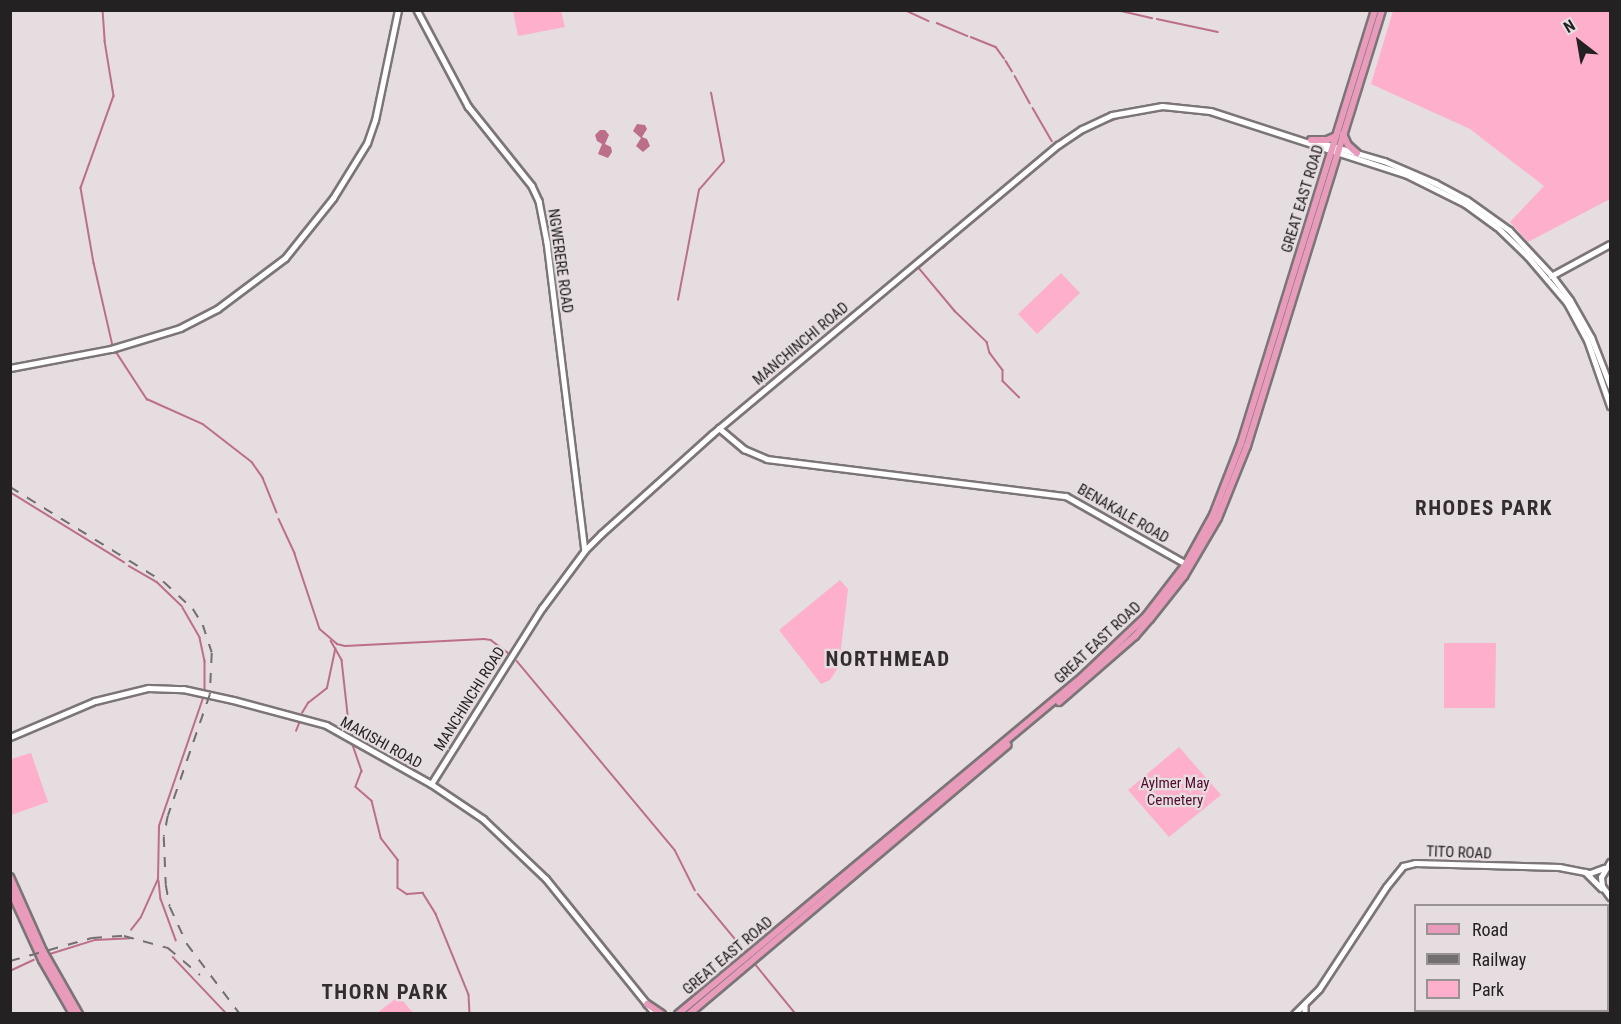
<!DOCTYPE html>
<html>
<head>
<meta charset="utf-8">
<style>
  body { margin:0 }
  #map { position:relative; width:1621px; height:1024px; overflow:hidden; background:#e5dde0; font-family:"Roboto Condensed",sans-serif }
  div>[style] { position:absolute }
  .green>* { inset:0; background:#feafcb }
  .water>* { inset:0; background:#bc6e8b }
  .stream>* { height:1.5px; margin:-0.75px; padding:0 0.75px; transform-origin:0.75px; border-radius:0.75px; background:#bc6e8b }
  .roads { filter:drop-shadow(2px 0 #7c7577) drop-shadow(-2px 0 #7c7577) drop-shadow(0 2px #7c7577) drop-shadow(0 -2px #7c7577) }
  .tertiary>* { height:4.5px; margin:-2.25px; padding:0 2.25px; transform-origin:2.25px; border-radius:2.25px; background:#fff }
  .secondary>* { height:5px; margin:-2.5px; padding:0 2.5px; transform-origin:2.5px; border-radius:2.5px; background:#fff }
  .primary>* { height:6px; margin:-3px; padding:0 3px; transform-origin:3px; border-radius:3px; background:#e99bbc }
  .rail>* { height:1.5px; margin-top:-0.75px; transform-origin:0; background:repeating-linear-gradient(90deg,#736e6f 0 10px,transparent 0 20px) }
  span { translate:-50% -50%; white-space:nowrap; text-align:center; line-height:1.15; -webkit-text-stroke:4.5px #e5dde0; paint-order:stroke }
  .street-label { font-size:15px; color:#242122 }
  .park-label { font-size:15px; color:#520a2e }
  .district-label { font-size:21px; color:#332d2f; font-weight:700; letter-spacing:1.5px }
  .frame { position:absolute; inset:0; border:12px solid #242122; pointer-events:none }
  .legend { position:absolute; left:1414px; top:904px; width:195px; height:108px; box-sizing:border-box; background:#e5dde0; border:2px solid #989294; margin:0; padding:8px 10px; list-style:none; font-size:18px; color:#242122 }
  .legend li { display:flex; align-items:center; gap:12px; height:30px }
  .legend b { width:30px; border:2px solid #989294 }
  .north { position:absolute; left:1549px; top:12px; width:60px; height:60px; -webkit-text-stroke:4px #e5dde0; paint-order:stroke; rotate:329deg; font-size:16px; font-weight:700; line-height:24px; text-align:center; color:#242122 }
  .north::after { content:''; display:block; margin:auto; width:21px; height:27px; background:#242122; clip-path:polygon(50% 0,100% 100%,50% 72%,0 100%) }
</style>
</head>
<body>
<div id="map">
  <div class="green">
    <i style="clip-path:polygon(513px 11px,561px 11px,565px 27px,518px 36px)"></i>
    <i style="clip-path:polygon(1393px 11px,1610px 11px,1610px 199px,1528px 242px,1510px 222px,1544px 186px,1470px 129px,1371px 84px)"></i>
    <i style="clip-path:polygon(1061px 273px,1080px 293px,1037px 334px,1018px 314px)"></i>
    <i style="clip-path:polygon(840px 580px,848px 589px,839px 666px,830px 680px,821px 684px,779px 630px)"></i>
    <i style="clip-path:polygon(1444px 643px,1496px 643px,1495px 708px,1444px 708px)"></i>
    <i style="clip-path:polygon(1179px 747px,1221px 795px,1169px 837px,1128px 790px)"></i>
    <i style="clip-path:polygon(31px 753px,48px 802px,11px 815px,11px 759px)"></i>
    <i style="clip-path:polygon(399px 996px,413px 1013px,377px 1013px)"></i>
  </div>
  <div class="water">
    <i style="clip-path:polygon(637px 124px,645px 125px,647px 129px,642px 137px,647px 139px,650px 146px,643px 152px,636px 146px,641px 138px,633px 131px)"></i>
    <i style="clip-path:polygon(600px 130px,605px 130px,609px 135px,605px 144px,611px 147px,612px 152px,608px 158px,598px 154px,602px 144px,597px 141px,595px 135px)"></i>
  </div>
  <div class="stream">
    <i style="left:103px;top:10px;width:31px;rotate:86deg"></i>
    <i style="left:105px;top:41px;width:56px;rotate:80.7deg"></i>
    <i style="left:114px;top:96px;width:98px;rotate:109.7deg"></i>
    <i style="left:81px;top:188px;width:76px;rotate:80.2deg"></i>
    <i style="left:94px;top:263px;width:85px;rotate:77.1deg"></i>
    <i style="left:905px;top:10px;width:26px;rotate:25deg"></i>
    <i style="left:1117px;top:10px;width:36px;rotate:13deg"></i>
    <i style="left:1157px;top:19px;width:62px;rotate:12deg"></i>
    <i style="left:937px;top:23px;width:33px;rotate:23deg"></i>
    <i style="left:971px;top:37px;width:27px;rotate:22deg"></i>
    <i style="left:996px;top:47px;width:14px;rotate:54deg"></i>
    <i style="left:1006px;top:61px;width:12px;rotate:59deg"></i>
    <i style="left:1015px;top:76px;width:31px;rotate:61deg"></i>
    <i style="left:1033px;top:108px;width:38px;rotate:60deg"></i>
    <i style="left:1059px;top:149px;width:41px;rotate:-32.2deg"></i>
    <i style="left:1094px;top:127px;width:35px;rotate:-20deg"></i>
    <i style="left:1016px;top:185px;width:51px;rotate:-40.2deg"></i>
    <i style="left:1007px;top:193px;width:6px;rotate:-39deg"></i>
    <i style="left:957px;top:235px;width:62px;rotate:-40.4deg"></i>
    <i style="left:949px;top:242px;width:5px;rotate:-37deg"></i>
    <i style="left:943px;top:248px;width:4px;rotate:-45deg"></i>
    <i style="left:940px;top:250px;width:28px;rotate:139deg"></i>
    <i style="left:919px;top:268px;width:56px;rotate:50.1deg"></i>
    <i style="left:955px;top:311px;width:45px;rotate:44.1deg"></i>
    <i style="left:987px;top:342px;width:11px;rotate:75deg"></i>
    <i style="left:990px;top:353px;width:21px;rotate:53deg"></i>
    <i style="left:1003px;top:370px;width:11px;rotate:90deg"></i>
    <i style="left:1003px;top:381px;width:23px;rotate:45deg"></i>
    <i style="left:678px;top:300px;width:112px;rotate:-79.2deg"></i>
    <i style="left:699px;top:190px;width:38px;rotate:-49deg"></i>
    <i style="left:724px;top:161px;width:69px;rotate:-100.8deg"></i>
    <i style="left:115px;top:350px;width:59px;rotate:56.9deg"></i>
    <i style="left:147px;top:399px;width:61px;rotate:24.1deg"></i>
    <i style="left:203px;top:424px;width:62px;rotate:37.8deg"></i>
    <i style="left:252px;top:462px;width:19px;rotate:55deg"></i>
    <i style="left:263px;top:478px;width:37px;rotate:68deg"></i>
    <i style="left:10px;top:492px;width:134px;rotate:31.6deg"></i>
    <i style="left:279px;top:519px;width:38px;rotate:65deg"></i>
    <i style="left:295px;top:554px;width:79px;rotate:71.6deg"></i>
    <i style="left:320px;top:629px;width:23px;rotate:41deg"></i>
    <i style="left:337px;top:644px;width:8px;rotate:14deg"></i>
    <i style="left:345px;top:646px;width:139px;rotate:-2.9deg"></i>
    <i style="left:484px;top:639px;width:7px;rotate:8deg"></i>
    <i style="left:491px;top:640px;width:21px;rotate:37deg"></i>
    <i style="left:129px;top:566px;width:32px;rotate:30deg"></i>
    <i style="left:157px;top:582px;width:35px;rotate:44deg"></i>
    <i style="left:183px;top:608px;width:34px;rotate:60deg"></i>
    <i style="left:200px;top:638px;width:24px;rotate:78deg"></i>
    <i style="left:205px;top:661px;width:29px;rotate:90deg"></i>
    <i style="left:331px;top:641px;width:22px;rotate:60deg"></i>
    <i style="left:342px;top:660px;width:72px;rotate:83.7deg"></i>
    <i style="left:517px;top:661px;width:246px;rotate:50.1deg"></i>
    <i style="left:675px;top:850px;width:45px;rotate:63.4deg"></i>
    <i style="left:302px;top:713px;width:12px;rotate:-59deg"></i>
    <i style="left:308px;top:703px;width:24px;rotate:-38deg"></i>
    <i style="left:327px;top:688px;width:40px;rotate:-78deg"></i>
    <i style="left:296px;top:731px;width:11px;rotate:-68deg"></i>
    <i style="left:353px;top:745px;width:28px;rotate:71deg"></i>
    <i style="left:362px;top:771px;width:17px;rotate:111deg"></i>
    <i style="left:356px;top:787px;width:21px;rotate:41deg"></i>
    <i style="left:372px;top:801px;width:38px;rotate:76deg"></i>
    <i style="left:381px;top:838px;width:28px;rotate:52deg"></i>
    <i style="left:398px;top:860px;width:28px;rotate:90deg"></i>
    <i style="left:398px;top:888px;width:11px;rotate:34deg"></i>
    <i style="left:407px;top:894px;width:16px;rotate:-4deg"></i>
    <i style="left:423px;top:893px;width:25px;rotate:58deg"></i>
    <i style="left:436px;top:914px;width:87px;rotate:67.8deg"></i>
    <i style="left:469px;top:995px;width:19px;rotate:87deg"></i>
    <i style="left:159px;top:881px;width:18px;rotate:84deg"></i>
    <i style="left:161px;top:899px;width:44px;rotate:69.9deg"></i>
    <i style="left:698px;top:894px;width:75px;rotate:50.4deg"></i>
    <i style="left:131px;top:930px;width:16px;rotate:-52deg"></i>
    <i style="left:141px;top:917px;width:42px;rotate:-65.9deg"></i>
    <i style="left:158px;top:879px;width:53px;rotate:-88.9deg"></i>
    <i style="left:159px;top:826px;width:135px;rotate:-71deg"></i>
    <i style="left:50px;top:954px;width:47px;rotate:-17.3deg"></i>
    <i style="left:95px;top:940px;width:35px;rotate:-3deg"></i>
    <i style="left:173px;top:957px;width:79px;rotate:46.5deg"></i>
    <i style="left:756px;top:965px;width:63px;rotate:50.8deg"></i>
    <i style="left:10px;top:971px;width:26px;rotate:-25deg"></i>
  </div>
  <div class="roads">
    <div class="tertiary">
      <i style="left:417px;top:10px;width:109px;rotate:62deg"></i>
      <i style="left:468px;top:106px;width:102px;rotate:51.3deg"></i>
      <i style="left:532px;top:186px;width:17px;rotate:65deg"></i>
      <i style="left:539px;top:201px;width:42px;rotate:79deg"></i>
      <i style="left:547px;top:242px;width:310px;rotate:83deg"></i>
      <i style="left:719px;top:428px;width:33px;rotate:40deg"></i>
      <i style="left:744px;top:449px;width:25px;rotate:23deg"></i>
      <i style="left:767px;top:459px;width:301px;rotate:7.1deg"></i>
      <i style="left:1066px;top:496px;width:138px;rotate:29.5deg"></i>
      <i style="left:1305px;top:1005px;width:9px;rotate:90deg"></i>
    </div>
    <div class="secondary">
      <i style="left:1315px;top:141px;width:72px;rotate:16.2deg"></i>
      <i style="left:1384px;top:161px;width:56px;rotate:23.3deg"></i>
      <i style="left:1435px;top:183px;width:36px;rotate:28deg"></i>
      <i style="left:1467px;top:200px;width:52px;rotate:35.5deg"></i>
      <i style="left:1509px;top:230px;width:63px;rotate:46.9deg"></i>
      <i style="left:1552px;top:276px;width:30px;rotate:53deg"></i>
      <i style="left:1570px;top:300px;width:43px;rotate:60.4deg"></i>
      <i style="left:1591px;top:337px;width:53px;rotate:68.8deg"></i>
      <i style="left:1551px;top:276px;width:67px;rotate:-28.5deg"></i>
      <i style="left:10px;top:368px;width:103px;rotate:-10.7deg"></i>
      <i style="left:111px;top:349px;width:72px;rotate:-16.9deg"></i>
      <i style="left:180px;top:328px;width:42px;rotate:-27.2deg"></i>
      <i style="left:217px;top:309px;width:85px;rotate:-36.9deg"></i>
      <i style="left:285px;top:258px;width:77px;rotate:-51.3deg"></i>
      <i style="left:333px;top:198px;width:65px;rotate:-58.3deg"></i>
      <i style="left:367px;top:143px;width:24px;rotate:-71deg"></i>
      <i style="left:375px;top:120px;width:112px;rotate:-78.2deg"></i>
      <i style="left:10px;top:737px;width:92px;rotate:-23deg"></i>
      <i style="left:95px;top:701px;width:55px;rotate:-13.8deg"></i>
      <i style="left:148px;top:688px;width:35px;rotate:2deg"></i>
      <i style="left:183px;top:689px;width:51px;rotate:12.4deg"></i>
      <i style="left:233px;top:700px;width:96px;rotate:15deg"></i>
      <i style="left:326px;top:725px;width:120px;rotate:29.3deg"></i>
      <i style="left:431px;top:784px;width:63px;rotate:33.9deg"></i>
      <i style="left:483px;top:819px;width:87px;rotate:43.6deg"></i>
      <i style="left:546px;top:879px;width:174px;rotate:51.1deg"></i>
      <i style="left:431px;top:784px;width:208px;rotate:-57.8deg"></i>
      <i style="left:542px;top:608px;width:72px;rotate:-53.4deg"></i>
      <i style="left:585px;top:550px;width:23px;rotate:-45deg"></i>
      <i style="left:601px;top:534px;width:149px;rotate:-42deg"></i>
      <i style="left:712px;top:434px;width:451px;rotate:-39.9deg"></i>
      <i style="left:1058px;top:145px;width:29px;rotate:-34deg"></i>
      <i style="left:1082px;top:129px;width:33px;rotate:-25deg"></i>
      <i style="left:1112px;top:115px;width:51px;rotate:-10.2deg"></i>
      <i style="left:1162px;top:106px;width:48px;rotate:5.9deg"></i>
      <i style="left:1210px;top:111px;width:207px;rotate:18deg"></i>
      <i style="left:1407px;top:175px;width:65px;rotate:26.6deg"></i>
      <i style="left:1465px;top:204px;width:39px;rotate:36deg"></i>
      <i style="left:1497px;top:227px;width:42px;rotate:44deg"></i>
      <i style="left:1527px;top:256px;width:62px;rotate:49.6deg"></i>
      <i style="left:1567px;top:303px;width:42px;rotate:61.6deg"></i>
      <i style="left:1587px;top:340px;width:70px;rotate:70.8deg"></i>
      <i style="left:1610px;top:862px;width:17px;rotate:121deg"></i>
      <i style="left:1601px;top:877px;width:9px;rotate:84deg"></i>
      <i style="left:1602px;top:886px;width:14px;rotate:54deg"></i>
      <i style="left:1585px;top:872px;width:23px;rotate:45deg"></i>
      <i style="left:1294px;top:1014px;width:35px;rotate:-45deg"></i>
      <i style="left:1319px;top:989px;width:122px;rotate:-56.7deg"></i>
      <i style="left:1386px;top:887px;width:27px;rotate:-51deg"></i>
      <i style="left:1403px;top:866px;width:12px;rotate:-14deg"></i>
      <i style="left:1415px;top:863px;width:144px;rotate:1.6deg"></i>
      <i style="left:1559px;top:867px;width:32px;rotate:11deg"></i>
      <i style="left:1590px;top:873px;width:15px;rotate:-20deg"></i>
    </div>
    <div class="primary">
      <i style="left:1343px;top:134px;width:12px;rotate:66deg"></i>
      <i style="left:1348px;top:145px;width:12px;rotate:42deg"></i>
      <i style="left:1311px;top:140px;width:16px"></i>
      <i style="left:1327px;top:140px;width:10px;rotate:-24deg"></i>
      <i style="left:1059px;top:702px;width:101px;rotate:-41deg"></i>
      <i style="left:1135px;top:636px;width:23px;rotate:-49deg"></i>
      <i style="left:1150px;top:619px;width:55px;rotate:-51.7deg"></i>
      <i style="left:1184px;top:576px;width:67px;rotate:-59.6deg"></i>
      <i style="left:1218px;top:518px;width:78px;rotate:-68.1deg"></i>
      <i style="left:1247px;top:446px;width:456px;rotate:-72.8deg"></i>
      <i style="left:10px;top:877px;width:81px;rotate:66deg"></i>
      <i style="left:43px;top:951px;width:73px;rotate:60.3deg"></i>
      <i style="left:10px;top:890px;width:77px;rotate:65.4deg"></i>
      <i style="left:42px;top:960px;width:62px;rotate:60.1deg"></i>
      <i style="left:647px;top:1004px;width:18px;rotate:34deg"></i>
      <i style="left:678px;top:1014px;width:526px;rotate:-39.83deg"></i>
      <i style="left:1082px;top:677px;width:88px;rotate:-43.6deg"></i>
      <i style="left:1146px;top:616px;width:66px;rotate:-52.4deg"></i>
      <i style="left:1186px;top:564px;width:56px;rotate:-61.1deg"></i>
      <i style="left:1213px;top:515px;width:77px;rotate:-68.7deg"></i>
      <i style="left:1241px;top:443px;width:453px;rotate:-72.8deg"></i>
      <i style="left:689px;top:1014px;width:417px;rotate:-40.2deg"></i>
    </div>
  </div>
  <div class="rail">
    <i style="left:10px;top:487px;width:181px;rotate:31.7deg"></i>
    <i style="left:164px;top:582px;width:40px;rotate:43deg"></i>
    <i style="left:193px;top:609px;width:19px;rotate:58deg"></i>
    <i style="left:203px;top:625px;width:29px;rotate:72deg"></i>
    <i style="left:212px;top:653px;width:42px;rotate:92.7deg"></i>
    <i style="left:210px;top:695px;width:128px;rotate:109.1deg"></i>
    <i style="left:168px;top:816px;width:21px;rotate:101deg"></i>
    <i style="left:164px;top:837px;width:48px;rotate:87.6deg"></i>
    <i style="left:166px;top:885px;width:22px;rotate:80deg"></i>
    <i style="left:170px;top:907px;width:41px;rotate:65.3deg"></i>
    <i style="left:187px;top:944px;width:88px;rotate:52.9deg"></i>
    <i style="left:10px;top:961px;width:85px;rotate:-15.7deg"></i>
    <i style="left:92px;top:938px;width:32px;rotate:-4deg"></i>
    <i style="left:124px;top:936px;width:46px;rotate:15.3deg"></i>
    <i style="left:168px;top:948px;width:42px;rotate:40.2deg"></i>
  </div>
  <div class="street-label">
    <span style="left:1303px;top:199px;rotate:-73deg">GREAT EAST ROAD</span>
    <span style="left:560px;top:261px;rotate:82deg">NGWERERE ROAD</span>
    <span style="left:801px;top:344px;rotate:-40deg">MANCHINCHI ROAD</span>
    <span style="left:1123px;top:514px;rotate:30deg">BENAKALE ROAD</span>
    <span style="left:1098px;top:643px;rotate:-43deg">GREAT EAST ROAD</span>
    <span style="left:470px;top:699px;rotate:-58deg">MANCHINCHI ROAD</span>
    <span style="left:381px;top:743px;rotate:29deg">MAKISHI ROAD</span>
    <span style="left:1459px;top:853px;rotate:2deg">TITO ROAD</span>
    <span style="left:728px;top:956px;rotate:-40deg">GREAT EAST ROAD</span>
  </div>
  <div class="park-label">
    <span style="left:1175px;top:792px">Aylmer May<br>Cemetery</span>
  </div>
  <div class="district-label">
    <span style="left:1484px;top:508px">RHODES PARK</span>
    <span style="left:888px;top:659px">NORTHMEAD</span>
    <span style="left:385px;top:992px">THORN PARK</span>
  </div>
  <div class="frame"></div>
  <ul class="legend">
  <li><b style="height:8px;background:#e99bbc"></b>Road</li>
  <li><b style="height:8px;background:#736e6f"></b>Railway</li>
  <li><b style="height:16px;background:#feafcb"></b>Park</li>
  </ul>
  <div class="north">N</div>
</div>
</body>
</html>
